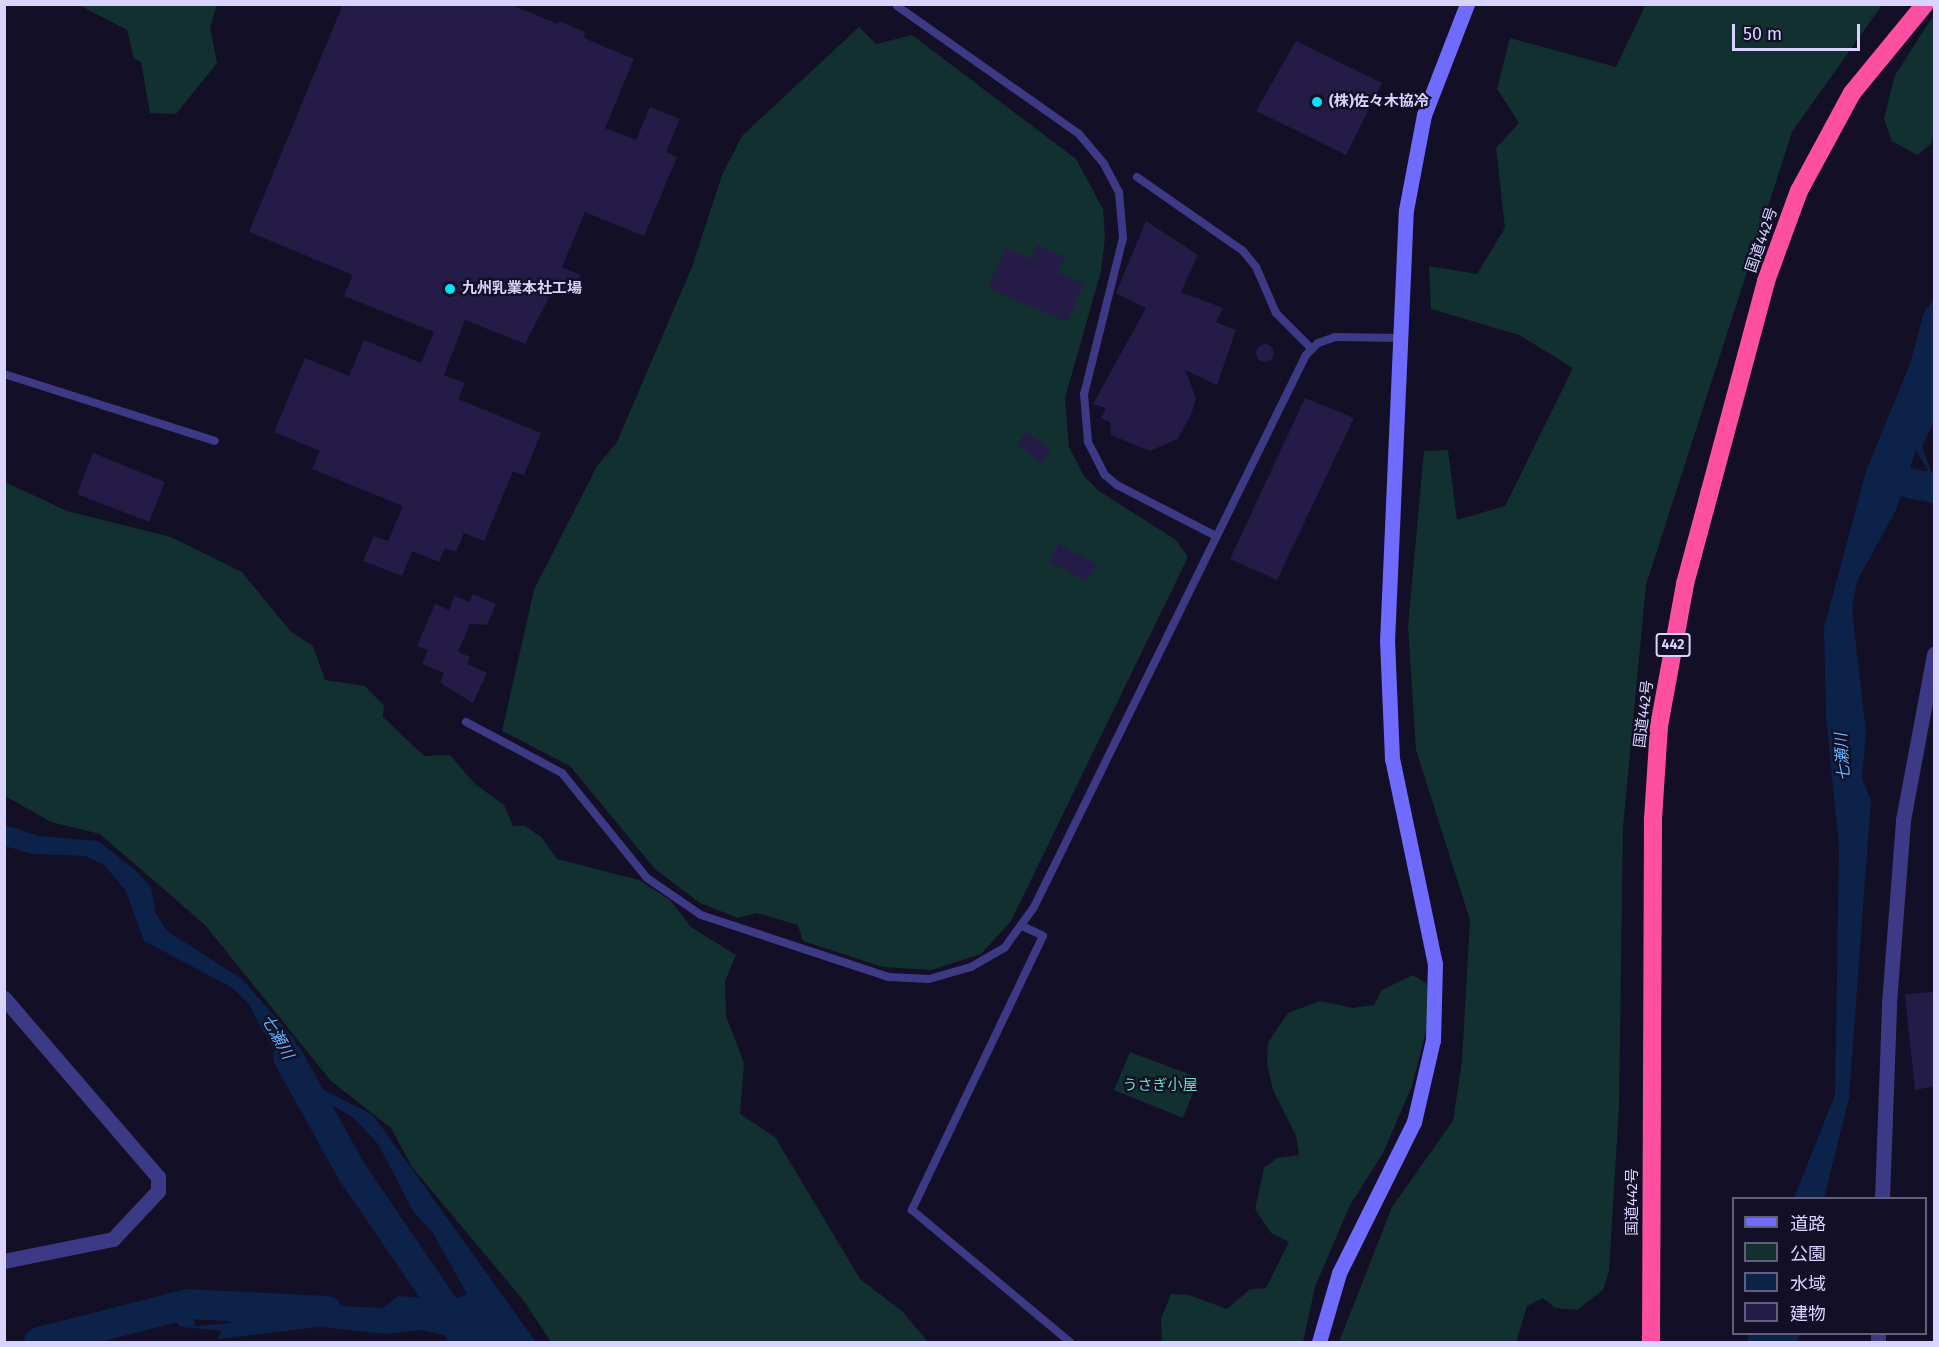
<!DOCTYPE html>
<html>
<head>
<meta charset="utf-8">
<style>
  body { margin:0 }
  #map { position:relative; width:1939px; height:1347px; overflow:hidden; background:#130f26; font-family:"Fira Sans","Noto Sans JP",sans-serif }
  div>[style] { position:absolute }
  .green>* { inset:0; background:#12302f }
  .water>* { inset:0; background:#0c2248 }
  .river>* { height:30px; margin:-15px; padding:0 15px; transform-origin:15px; border-radius:15px; background:#0c2248 }
  .building>* { inset:0; background:#241b47 }
  .round { border-radius:50% }
  .lane>* { height:8px; margin:-4px; padding:0 4px; transform-origin:4px; border-radius:4px; background:#3d3a85 }
  .street>* { height:15px; margin:-7.5px; padding:0 7.5px; transform-origin:7.5px; border-radius:7.5px; background:#3d3a85 }
  .secondary>* { height:15px; margin:-7.5px; padding:0 7.5px; transform-origin:7.5px; border-radius:7.5px; background:#6f6bff }
  .highway>* { height:18px; margin:-9px; padding:0 9px; transform-origin:9px; border-radius:9px; background:#ff4fa3 }
  .dots>* { width:16px; height:16px; translate:-50% -50%; box-sizing:border-box; border:3px solid #130f26; border-radius:50% }
  span { translate:-50% -50%; white-space:nowrap; text-align:center; line-height:1.15; -webkit-text-stroke:4.5px #130f26; paint-order:stroke }
  .shield-label span { padding:2px 4px; background:#130f26; border:2px solid; border-radius:4px; -webkit-text-stroke-width:0 }
  .shield-label { font-size:14px; color:#d9d4ff; font-weight:700 }
  .poi-label { font-size:15px; color:#d9d4ff; font-weight:700 }
  .left { translate:0 -50%; text-align:left }
  .street-label { font-size:15px; color:#d9d4ff }
  .park-label { font-size:15px; color:#5fe0c0 }
  .water-label { font-size:16px; color:#62b6ff; font-style:italic }
  .frame { position:absolute; inset:0; border:6px solid #d9d4ff; pointer-events:none }
  .legend { position:absolute; left:1732px; top:1197px; width:195px; height:138px; box-sizing:border-box; background:#130f26; border:2px solid #625e7d; margin:0; padding:8px 10px; list-style:none; font-size:18px; color:#d9d4ff }
  .legend li { display:flex; align-items:center; gap:12px; height:30px }
  .legend b { width:30px; border:2px solid #625e7d }
  .scale { position:absolute; left:1732px; top:24px; width:128px; height:27px; box-sizing:border-box; border:3px solid #d9d4ff; border-top:0; padding-left:8px; font-size:18px; line-height:21px; white-space:nowrap; color:#d9d4ff; -webkit-text-stroke:4px #130f26; paint-order:stroke }
</style>
</head>
<body>
<div id="map">
  <div class="green">
    <i style="clip-path:polygon(1646px 4px,1882px 5px,1792px 132px,1646px 585px,1623px 827px,1619px 1107px,1609px 1271px,1603px 1290px,1577px 1310px,1555px 1308px,1543px 1298px,1527px 1306px,1516px 1342px,1339px 1342px,1392px 1207px,1453px 1121px,1462px 1061px,1470px 920px,1416px 750px,1408px 626px,1424px 451px,1448px 450px,1457px 520px,1505px 506px,1573px 368px,1519px 335px,1431px 309px,1429px 266px,1477px 274px,1505px 228px,1496px 148px,1519px 123px,1497px 89px,1510px 38px,1616px 67px)"></i>
    <i style="clip-path:polygon(79px 5px,217px 5px,210px 28px,217px 63px,176px 114px,150px 113px,141px 62px,134px 59px,127px 30px)"></i>
    <i style="clip-path:polygon(1934px 15px,1934px 132px,1931px 144px,1917px 155px,1892px 141px,1884px 119px,1895px 75px)"></i>
    <i style="clip-path:polygon(859px 27px,876px 44px,912px 35px,1076px 159px,1103px 209px,1105px 238px,1101px 271px,1065px 398px,1069px 447px,1084px 476px,1099px 491px,1176px 540px,1188px 557px,1011px 921px,981px 954px,931px 970px,883px 967px,803px 941px,798px 925px,757px 913px,738px 918px,700px 903px,655px 869px,570px 766px,502px 731px,534px 590px,597px 466px,617px 442px,692px 267px,722px 175px,742px 136px)"></i>
    <i style="clip-path:polygon(5px 482px,67px 511px,171px 537px,242px 572px,291px 632px,313px 646px,325px 680px,365px 686px,384px 706px,383px 717px,424px 756px,450px 755px,475px 784px,504px 805px,513px 826px,525px 826px,541px 837px,557px 859px,639px 880px,670px 900px,691px 927px,736px 955px,725px 981px,726px 1016px,744px 1063px,740px 1114px,775px 1137px,860px 1279px,902px 1311px,928px 1342px,551px 1342px,524px 1301px,412px 1167px,391px 1128px,331px 1081px,205px 925px,100px 834px,51px 822px,5px 796px)"></i>
    <i style="clip-path:polygon(1413px 975px,1426px 983px,1434px 1001px,1412px 1086px,1383px 1153px,1350px 1205px,1315px 1287px,1303px 1342px,1162px 1342px,1161px 1319px,1171px 1294px,1189px 1295px,1227px 1309px,1250px 1289px,1266px 1288px,1289px 1242px,1271px 1233px,1255px 1209px,1264px 1168px,1277px 1158px,1299px 1155px,1296px 1136px,1273px 1090px,1267px 1063px,1268px 1043px,1279px 1026px,1288px 1013px,1320px 1001px,1353px 1008px,1374px 1005px,1382px 990px)"></i>
    <i style="clip-path:polygon(1130px 1052px,1199px 1078px,1183px 1118px,1114px 1090px)"></i>
  </div>
  <div class="water">
    <i style="clip-path:polygon(1934px 300px,1934px 422px,1922px 446px,1934px 481px,1916px 450px,1896px 510px,1857px 581px,1852px 609px,1866px 732px,1862px 779px,1871px 800px,1849px 1098px,1824px 1198px,1794px 1198px,1835px 1095px,1839px 846px,1826px 717px,1824px 628px,1866px 471px,1910px 364px,1924px 312px)"></i>
    <i style="clip-path:polygon(5px 825px,39px 836px,98px 841px,135px 870px,151px 887px,155px 912px,167px 931px,242px 979px,295px 1040px,297px 1051px,289px 1055px,320px 1088px,373px 1115px,536px 1342px,474px 1342px,422px 1330px,386px 1334px,320px 1327px,217px 1339px,222px 1331px,181px 1327px,171px 1317px,143px 1324px,147px 1316px,170px 1305px,141px 1310px,136px 1306px,164px 1296px,180px 1295px,182px 1319px,194px 1318px,195px 1326px,224px 1324px,302px 1304px,383px 1308px,398px 1296px,454px 1300px,467px 1294px,433px 1233px,413px 1211px,378px 1144px,353px 1117px,301px 1089px,283px 1068px,249px 1004px,231px 987px,144px 941px,126px 891px,104px 865px,85px 856px,32px 854px,5px 846px)"></i>
    <i style="clip-path:polygon(1748px 1334px,1800px 1334px,1797px 1342px,1748px 1342px)"></i>
  </div>
  <div class="river">
    <i style="left:1889px;top:479px;width:46px;rotate:11.3deg"></i>
    <i style="left:288px;top:1057px;width:132px;rotate:60.9deg"></i>
    <i style="left:352px;top:1172px;width:206px;rotate:55.7deg"></i>
    <i style="left:39px;top:1342px;width:154px;rotate:-14.3deg"></i>
    <i style="left:188px;top:1304px;width:139px;rotate:2.9deg"></i>
  </div>
  <div class="building">
    <i style="clip-path:polygon(343px 4px,509px 4px,558px 24px,559px 21px,585px 32px,584px 38px,634px 59px,605px 128px,636px 140px,650px 107px,680px 119px,666px 152px,677px 157px,644px 236px,585px 212px,562px 267px,580px 275px,572px 293px,555px 286px,525px 344px,465px 320px,444px 375px,465px 383px,458px 399px,541px 433px,524px 475px,513px 471px,484px 541px,464px 533px,456px 552px,445px 548px,439px 562px,412px 551px,402px 576px,363px 561px,374px 536px,388px 541px,403px 506px,312px 469px,320px 451px,274px 432px,305px 358px,349px 376px,364px 340px,421px 363px,434px 332px,344px 296px,353px 275px,249px 232px)"></i>
    <i style="clip-path:polygon(1296px 41px,1382px 83px,1346px 155px,1256px 111px)"></i>
    <i style="clip-path:polygon(1146px 221px,1198px 255px,1181px 292px,1223px 308px,1216px 322px,1236px 330px,1217px 385px,1185px 370px,1196px 398px,1192px 412px,1178px 439px,1150px 451px,1111px 435px,1110px 422px,1101px 418px,1106px 408px,1093px 404px,1146px 308px,1116px 293px)"></i>
    <i style="clip-path:polygon(1037px 245px,1065px 257px,1058px 273px,1084px 284px,1067px 322px,988px 288px,1005px 248px,1030px 259px)"></i>
    <i class="round" style="left:1256px;top:344px;width:18px;height:18px"></i>
    <i style="clip-path:polygon(1305px 398px,1354px 418px,1277px 580px,1230px 559px)"></i>
    <i style="clip-path:polygon(1026px 432px,1051px 451px,1042px 463px,1017px 445px)"></i>
    <i style="clip-path:polygon(93px 453px,165px 482px,149px 522px,77px 494px)"></i>
    <i style="clip-path:polygon(1059px 544px,1097px 565px,1087px 582px,1049px 561px)"></i>
    <i style="clip-path:polygon(473px 594px,496px 604px,487px 625px,470px 624px,458px 652px,470px 657px,467px 664px,487px 673px,473px 703px,440px 683px,444px 673px,422px 664px,428px 650px,417px 646px,435px 604px,449px 610px,455px 596px,469px 602px)"></i>
    <i style="clip-path:polygon(1935px 992px,1935px 1086px,1915px 1090px,1905px 994px)"></i>
  </div>
  <div class="lane">
    <i style="left:897px;top:6px;width:223px;rotate:35.1deg"></i>
    <i style="left:1079px;top:134px;width:39px;rotate:50deg"></i>
    <i style="left:1104px;top:164px;width:32px;rotate:62deg"></i>
    <i style="left:1119px;top:192px;width:46px;rotate:85deg"></i>
    <i style="left:1123px;top:238px;width:161px;rotate:104deg"></i>
    <i style="left:1084px;top:394px;width:48px;rotate:85.2deg"></i>
    <i style="left:1088px;top:442px;width:37px;rotate:63deg"></i>
    <i style="left:1105px;top:475px;width:16px;rotate:40deg"></i>
    <i style="left:1117px;top:485px;width:111px;rotate:27.3deg"></i>
    <i style="left:1137px;top:177px;width:129px;rotate:34.9deg"></i>
    <i style="left:1243px;top:251px;width:21px;rotate:51deg"></i>
    <i style="left:1256px;top:267px;width:50px;rotate:66.5deg"></i>
    <i style="left:1276px;top:313px;width:51px;rotate:45deg"></i>
    <i style="left:4px;top:374px;width:221px;rotate:17.6deg"></i>
    <i style="left:466px;top:722px;width:109px;rotate:28deg"></i>
    <i style="left:562px;top:773px;width:135px;rotate:51deg"></i>
    <i style="left:647px;top:878px;width:65px;rotate:34.4deg"></i>
    <i style="left:701px;top:915px;width:198px;rotate:18.3deg"></i>
    <i style="left:889px;top:977px;width:40px;rotate:2.9deg"></i>
    <i style="left:929px;top:979px;width:44px;rotate:-15.9deg"></i>
    <i style="left:971px;top:967px;width:39px;rotate:-30deg"></i>
    <i style="left:1005px;top:947px;width:49px;rotate:-54.1deg"></i>
    <i style="left:1034px;top:907px;width:615px;rotate:-63.77deg"></i>
    <i style="left:1306px;top:355px;width:17px;rotate:-45deg"></i>
    <i style="left:1318px;top:343px;width:18px;rotate:-19deg"></i>
    <i style="left:1335px;top:337px;width:66px;rotate:0.9deg"></i>
    <i style="left:1022px;top:926px;width:23px;rotate:25deg"></i>
    <i style="left:1043px;top:936px;width:304px;rotate:115.6deg"></i>
    <i style="left:912px;top:1210px;width:206px;rotate:39.9deg"></i>
  </div>
  <div class="street">
    <i style="left:4px;top:998px;width:236px;rotate:49.3deg"></i>
    <i style="left:158px;top:1177px;width:14px;rotate:90deg"></i>
    <i style="left:158px;top:1191px;width:66px;rotate:133.2deg"></i>
    <i style="left:113px;top:1239px;width:111px;rotate:168.6deg"></i>
    <i style="left:1882px;top:1198px;width:195px;rotate:-87.9deg"></i>
    <i style="left:1889px;top:1003px;width:184px;rotate:-85.6deg"></i>
    <i style="left:1903px;top:820px;width:169px;rotate:-79.4deg"></i>
    <i style="left:1878px;top:1342px;width:8px;rotate:-90deg"></i>
  </div>
  <div class="secondary">
    <i style="left:1319px;top:1342px;width:72px;rotate:-73.8deg"></i>
    <i style="left:1339px;top:1273px;width:169px;rotate:-63.6deg"></i>
    <i style="left:1414px;top:1122px;width:84px;rotate:-77deg"></i>
    <i style="left:1433px;top:1040px;width:76px;rotate:-88.5deg"></i>
    <i style="left:1435px;top:964px;width:209px;rotate:-101.8deg"></i>
    <i style="left:1392px;top:759px;width:117px;rotate:-92.4deg"></i>
    <i style="left:1387px;top:642px;width:432px;rotate:-87.5deg"></i>
    <i style="left:1406px;top:210px;width:97px;rotate:-79.3deg"></i>
    <i style="left:1424px;top:115px;width:119px;rotate:-68.8deg"></i>
  </div>
  <div class="highway">
    <i style="left:1651px;top:1342px;width:523px;rotate:-89.78deg"></i>
    <i style="left:1653px;top:819px;width:93px;rotate:-86.3deg"></i>
    <i style="left:1659px;top:726px;width:144px;rotate:-79.6deg"></i>
    <i style="left:1685px;top:584px;width:314px;rotate:-75deg"></i>
    <i style="left:1766px;top:281px;width:96px;rotate:-69.9deg"></i>
    <i style="left:1799px;top:191px;width:111px;rotate:-61.6deg"></i>
    <i style="left:1852px;top:93px;width:115px;rotate:-50.6deg"></i>
  </div>
  <div class="dots">
    <i style="left:1317px;top:102px;background:#00e5ff"></i>
    <i style="left:450px;top:289px;background:#00e5ff"></i>
  </div>
  <div class="shield-label">
    <span style="left:1673px;top:645px">442</span>
  </div>
  <div class="poi-label">
    <span class="left" style="left:1329px;top:102px">(株)佐々木協冷</span>
    <span class="left" style="left:462px;top:289px">九州乳業本社工場</span>
  </div>
  <div class="street-label">
    <span style="left:1762px;top:240px;rotate:-71deg">国道442号</span>
    <span style="left:1644px;top:714px;rotate:-83deg">国道442号</span>
    <span style="left:1633px;top:1202px;rotate:-90deg">国道442号</span>
  </div>
  <div class="park-label">
    <span style="left:1160px;top:1086px">うさぎ小屋</span>
  </div>
  <div class="water-label">
    <span style="left:1843px;top:757px;rotate:-94deg">七瀬川</span>
    <span style="left:277px;top:1037px;rotate:61deg">七瀬川</span>
  </div>
  <div class="frame"></div>
  <ul class="legend">
  <li><b style="height:8px;background:#6f6bff"></b>道路</li>
  <li><b style="height:16px;background:#12302f"></b>公園</li>
  <li><b style="height:16px;background:#0c2248"></b>水域</li>
  <li><b style="height:16px;background:#241b47"></b>建物</li>
  </ul>
  <div class="scale">50 m</div>
</div>
</body>
</html>
